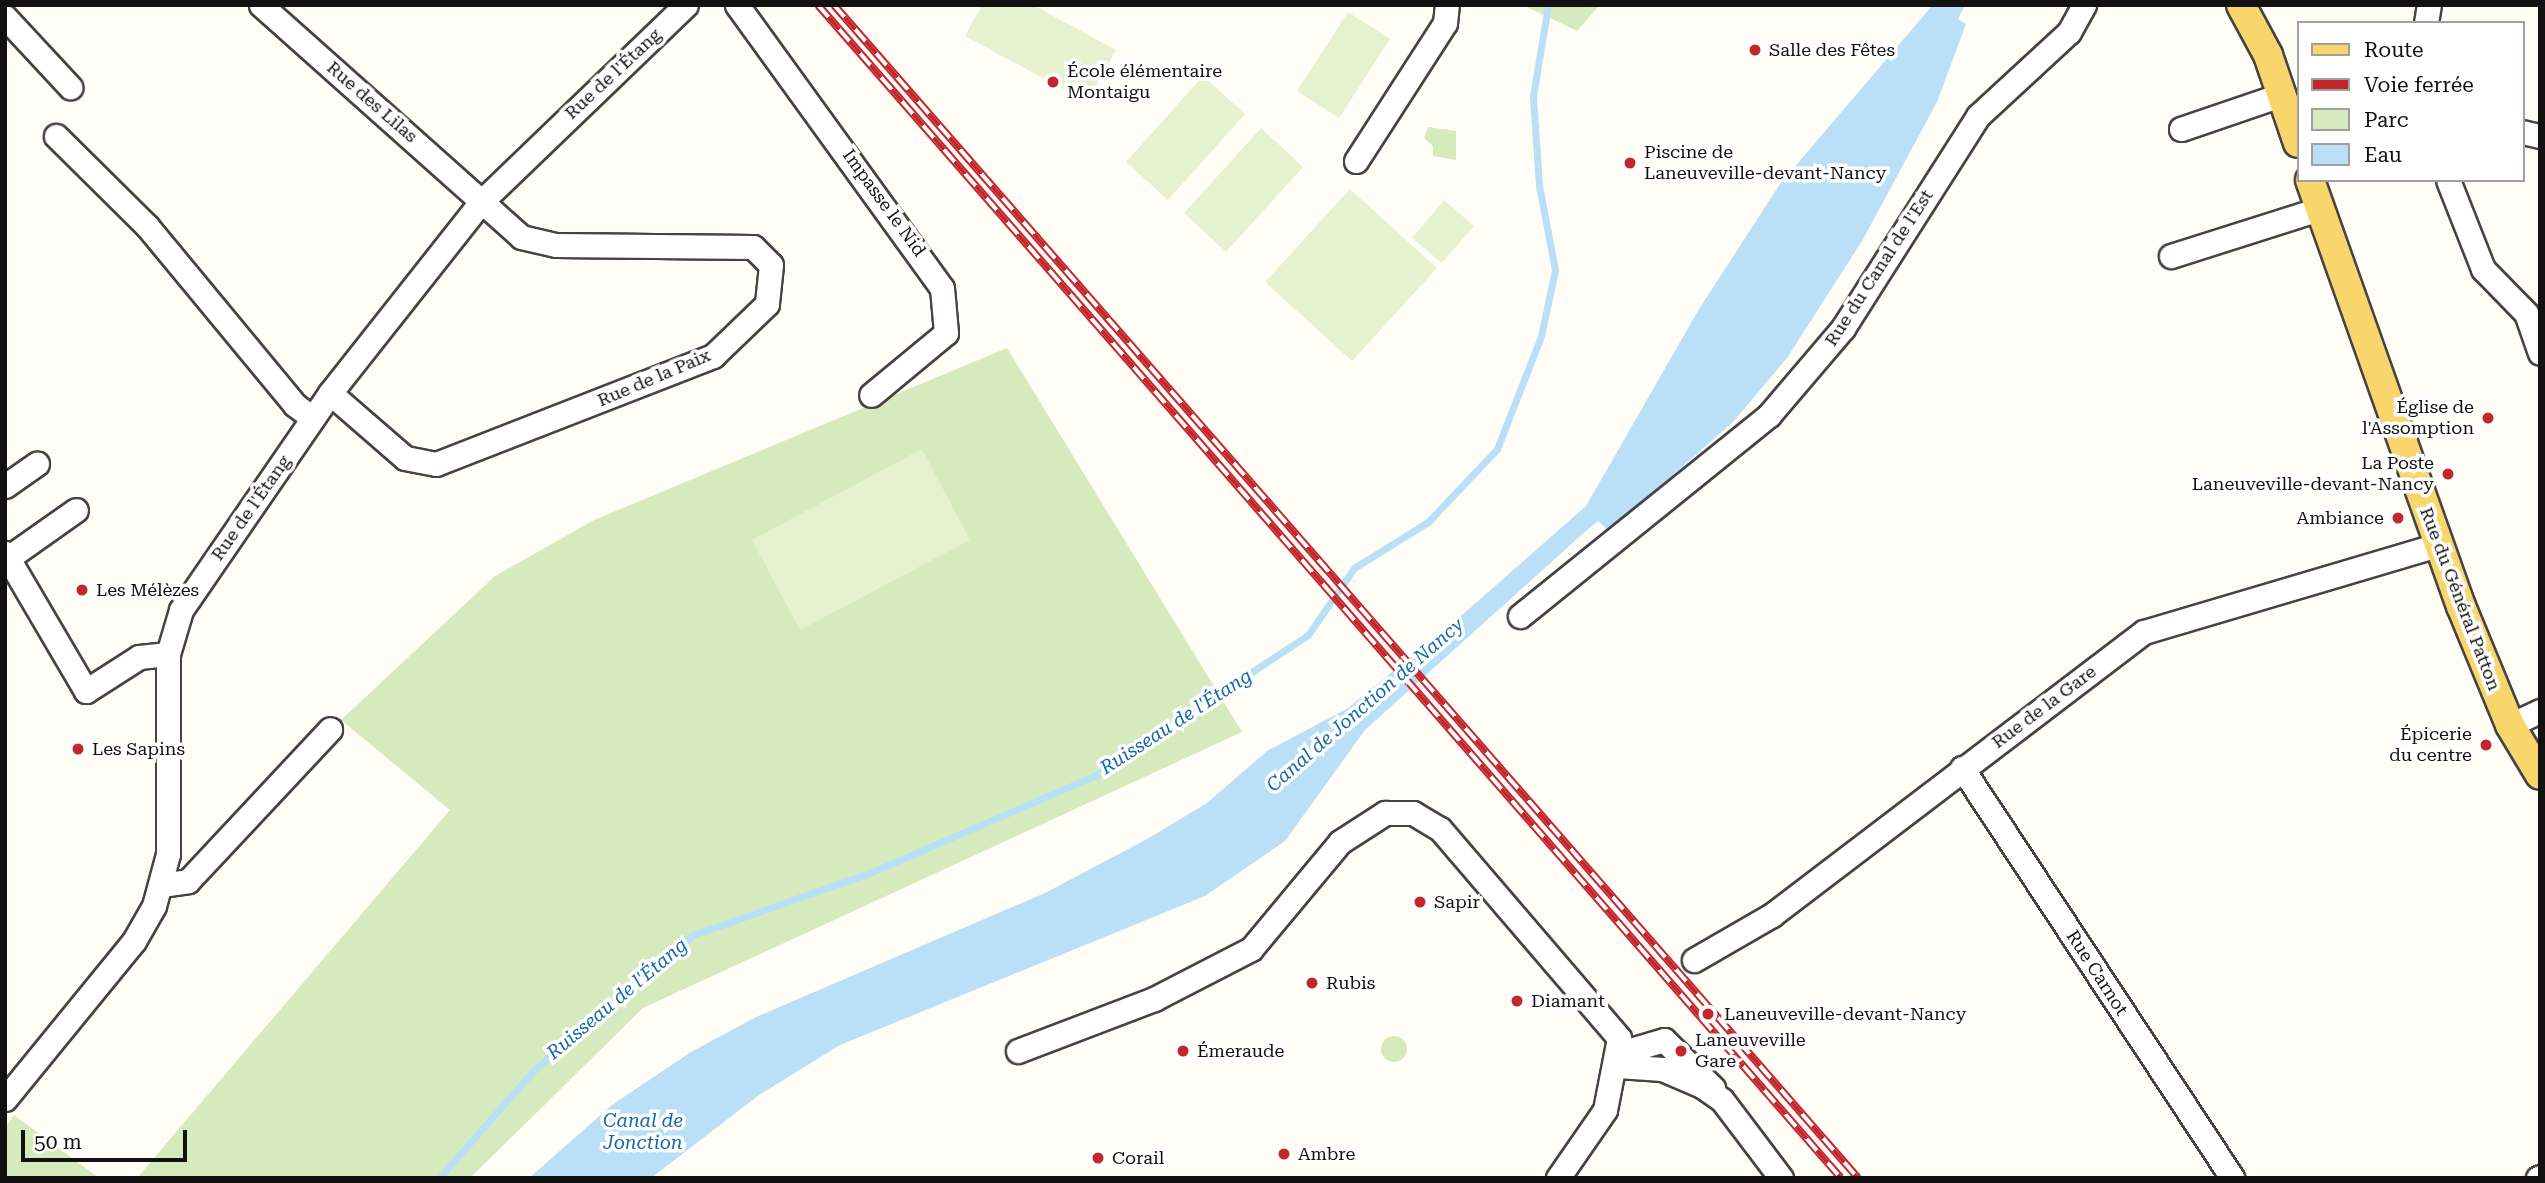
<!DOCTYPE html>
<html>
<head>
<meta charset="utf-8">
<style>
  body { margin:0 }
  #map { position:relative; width:2545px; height:1183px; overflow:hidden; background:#fffdf5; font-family:"Roboto Serif",serif }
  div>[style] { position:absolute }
  .green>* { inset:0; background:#d5ebbd }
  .round { border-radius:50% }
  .pitch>* { inset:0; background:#e6f2cf }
  .water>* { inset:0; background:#b9e0f7 }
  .stream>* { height:7px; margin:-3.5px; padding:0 3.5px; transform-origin:3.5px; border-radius:3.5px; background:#b9e0f7 }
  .roads { filter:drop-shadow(2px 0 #444) drop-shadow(-2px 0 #444) drop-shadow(0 2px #444) drop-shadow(0 -2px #444) }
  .minor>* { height:23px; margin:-11.5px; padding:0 11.5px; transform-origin:11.5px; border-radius:11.5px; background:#fff }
  .major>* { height:28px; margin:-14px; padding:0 14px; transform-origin:14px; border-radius:14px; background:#f9d66b }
  .rail>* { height:8px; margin-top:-4px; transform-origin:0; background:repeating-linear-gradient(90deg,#fff 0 16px,#c4262e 0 32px); box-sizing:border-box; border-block:2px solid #c4262e }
  .dots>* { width:19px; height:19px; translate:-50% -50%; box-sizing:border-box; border:4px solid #fff; border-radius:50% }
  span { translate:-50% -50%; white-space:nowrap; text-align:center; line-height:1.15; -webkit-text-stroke:7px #fff; paint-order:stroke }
  .poi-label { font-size:18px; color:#111 }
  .left { translate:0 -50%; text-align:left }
  .right { translate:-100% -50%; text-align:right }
  .street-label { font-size:18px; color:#111 }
  .water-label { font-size:19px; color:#1768a6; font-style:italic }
  .frame { position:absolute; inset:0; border:7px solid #111; pointer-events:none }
  .legend { position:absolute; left:2297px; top:21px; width:228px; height:161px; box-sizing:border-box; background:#fff; border:2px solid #a0a0a0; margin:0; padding:9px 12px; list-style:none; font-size:21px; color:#111 }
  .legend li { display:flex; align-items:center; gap:14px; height:35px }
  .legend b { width:35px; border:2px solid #a0a0a0 }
  .scale { position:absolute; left:21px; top:1130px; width:166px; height:32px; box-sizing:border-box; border:4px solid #111; border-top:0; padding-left:9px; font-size:21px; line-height:24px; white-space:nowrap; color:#111; -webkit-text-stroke:5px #fff; paint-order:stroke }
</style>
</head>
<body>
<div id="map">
  <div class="green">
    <i style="clip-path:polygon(1523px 5px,1600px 5px,1577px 31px)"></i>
    <i style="clip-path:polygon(1428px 127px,1456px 131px,1456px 160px,1433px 156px,1433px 146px,1424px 138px)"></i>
    <i style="clip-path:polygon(1007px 348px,1242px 732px,643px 1008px,470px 1178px,137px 1178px,450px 810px,341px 720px,495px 576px,594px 520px)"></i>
    <i class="round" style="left:1381px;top:1036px;width:26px;height:26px"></i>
    <i style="clip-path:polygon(14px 1115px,99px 1178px,5px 1178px,5px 1128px)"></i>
  </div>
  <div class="pitch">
    <i style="clip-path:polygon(982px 5px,1033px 5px,1116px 50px,1087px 102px,965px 36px)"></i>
    <i style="clip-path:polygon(1348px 12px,1390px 39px,1339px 118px,1297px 91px)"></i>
    <i style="clip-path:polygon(1203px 76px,1245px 114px,1168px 200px,1126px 162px)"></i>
    <i style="clip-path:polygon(1261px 128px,1303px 167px,1226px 252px,1184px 213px)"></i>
    <i style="clip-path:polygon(1350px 189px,1437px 268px,1352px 361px,1265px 282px)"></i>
    <i style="clip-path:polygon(1444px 200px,1474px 226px,1442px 263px,1412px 238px)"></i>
    <i style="clip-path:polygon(922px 449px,970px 540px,800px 630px,752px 540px)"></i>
  </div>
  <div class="water">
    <i style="clip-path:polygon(1945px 5px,1965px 5px,1958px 19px,1966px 24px,1937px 102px,1862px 241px,1787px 358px,1733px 422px,1609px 531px,1598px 521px,1587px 530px,1365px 730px,1285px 841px,1205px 896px,840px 1045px,759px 1095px,651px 1178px,529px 1178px,612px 1105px,691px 1052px,756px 1017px,1045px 893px,1149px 838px,1207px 803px,1267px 751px,1348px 708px,1469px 609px,1586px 506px,1699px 309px,1780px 184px,1931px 7px)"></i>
  </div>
  <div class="stream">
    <i style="left:439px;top:1178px;width:142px;rotate:-48.7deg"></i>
    <i style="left:533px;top:1071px;width:210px;rotate:-40.4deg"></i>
    <i style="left:693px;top:935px;width:190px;rotate:-19.4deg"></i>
    <i style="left:872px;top:872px;width:242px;rotate:-23.4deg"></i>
    <i style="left:1094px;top:776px;width:256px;rotate:-33.4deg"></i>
    <i style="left:1308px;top:635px;width:81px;rotate:-55.5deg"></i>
    <i style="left:1354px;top:568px;width:87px;rotate:-31.9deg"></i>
    <i style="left:1428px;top:522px;width:100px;rotate:-46.6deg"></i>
    <i style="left:1497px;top:449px;width:121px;rotate:-68.7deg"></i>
    <i style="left:1541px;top:336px;width:67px;rotate:-78deg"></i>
    <i style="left:1555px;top:270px;width:86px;rotate:-100.7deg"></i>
    <i style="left:1539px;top:185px;width:89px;rotate:-93.9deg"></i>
    <i style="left:1533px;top:96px;width:92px;rotate:-80.6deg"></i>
  </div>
  <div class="roads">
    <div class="minor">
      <i style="left:261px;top:5px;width:348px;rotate:41.7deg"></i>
      <i style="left:521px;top:237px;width:36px;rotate:13deg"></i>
      <i style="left:556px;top:245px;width:197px;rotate:0.6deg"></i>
      <i style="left:753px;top:247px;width:25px;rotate:45deg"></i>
      <i style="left:771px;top:265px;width:39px;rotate:96deg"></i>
      <i style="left:767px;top:304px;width:75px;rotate:136.1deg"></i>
      <i style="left:713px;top:356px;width:297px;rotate:158.7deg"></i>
      <i style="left:436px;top:464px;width:32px;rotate:-169deg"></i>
      <i style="left:405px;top:458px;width:99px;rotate:-139.1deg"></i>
      <i style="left:737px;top:5px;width:349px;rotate:54.1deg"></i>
      <i style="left:942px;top:288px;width:45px;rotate:84.9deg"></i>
      <i style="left:946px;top:333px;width:97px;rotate:140.4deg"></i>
      <i style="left:5px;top:17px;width:96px;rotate:47.1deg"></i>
      <i style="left:2426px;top:23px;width:18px;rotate:-81deg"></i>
      <i style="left:2181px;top:129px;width:108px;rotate:-18.9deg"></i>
      <i style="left:2522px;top:132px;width:18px;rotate:13deg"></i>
      <i style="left:56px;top:136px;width:128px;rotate:44.7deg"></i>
      <i style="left:147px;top:226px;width:232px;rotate:50.4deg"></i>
      <i style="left:295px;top:405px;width:22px;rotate:36deg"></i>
      <i style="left:1356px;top:161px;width:164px;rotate:-57.2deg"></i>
      <i style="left:1445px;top:23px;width:18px;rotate:-84deg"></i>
      <i style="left:2448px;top:180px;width:96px;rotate:68.5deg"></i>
      <i style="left:2483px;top:269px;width:62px;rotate:45.7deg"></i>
      <i style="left:2526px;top:313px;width:42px;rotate:70.7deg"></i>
      <i style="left:2171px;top:256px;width:155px;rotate:-17.6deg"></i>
      <i style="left:5px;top:486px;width:39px;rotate:-35deg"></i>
      <i style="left:5px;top:553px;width:160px;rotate:59.6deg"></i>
      <i style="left:86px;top:691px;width:63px;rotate:-32.7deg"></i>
      <i style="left:139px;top:657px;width:29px;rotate:-6deg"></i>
      <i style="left:8px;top:558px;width:83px;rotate:-35.2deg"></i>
      <i style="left:1520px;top:616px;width:320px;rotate:-38.9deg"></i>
      <i style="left:1769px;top:415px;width:114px;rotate:-49.6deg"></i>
      <i style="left:1843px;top:328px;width:251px;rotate:-57.5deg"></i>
      <i style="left:1978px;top:116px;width:124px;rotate:-42.7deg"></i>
      <i style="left:2069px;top:32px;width:31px;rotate:-61deg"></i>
      <i style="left:2510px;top:725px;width:33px;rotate:-25deg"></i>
      <i style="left:1962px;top:768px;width:491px;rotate:56.6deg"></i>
      <i style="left:161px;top:885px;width:27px;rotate:-8deg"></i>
      <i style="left:188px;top:881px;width:208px;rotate:-46.9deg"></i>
      <i style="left:1694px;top:960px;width:90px;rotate:-30deg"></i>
      <i style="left:1772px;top:915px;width:467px;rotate:-37.3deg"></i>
      <i style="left:2144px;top:632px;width:307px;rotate:-16.5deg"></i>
      <i style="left:1018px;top:1051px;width:146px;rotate:-20.9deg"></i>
      <i style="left:1154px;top:999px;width:109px;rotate:-27.3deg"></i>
      <i style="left:1251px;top:949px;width:139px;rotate:-50.2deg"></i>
      <i style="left:1340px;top:842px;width:54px;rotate:-32.8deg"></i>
      <i style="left:1385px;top:813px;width:28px"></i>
      <i style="left:1413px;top:813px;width:31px;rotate:31deg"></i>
      <i style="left:1440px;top:829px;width:275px;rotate:49.4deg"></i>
      <i style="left:1619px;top:1038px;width:73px;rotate:101deg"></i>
      <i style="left:1605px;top:1110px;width:83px;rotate:124.7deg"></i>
      <i style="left:1620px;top:1053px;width:46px;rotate:-16.5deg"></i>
      <i style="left:1664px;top:1040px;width:69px;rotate:44.4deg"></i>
      <i style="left:1618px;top:1066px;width:44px;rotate:3.9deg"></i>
      <i style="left:1662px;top:1069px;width:43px;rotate:23deg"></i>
      <i style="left:1702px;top:1086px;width:24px;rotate:35deg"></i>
      <i style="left:1722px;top:1100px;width:98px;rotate:52.9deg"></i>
      <i style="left:5px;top:1099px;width:204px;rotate:-50.8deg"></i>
      <i style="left:134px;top:941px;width:40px;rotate:-60.3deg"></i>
      <i style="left:154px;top:906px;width:54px;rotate:-74.9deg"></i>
      <i style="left:168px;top:854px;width:200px;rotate:-90deg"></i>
      <i style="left:168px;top:654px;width:46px;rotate:-73.5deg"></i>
      <i style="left:181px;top:610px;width:263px;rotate:-55.5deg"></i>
      <i style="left:330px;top:393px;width:243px;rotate:-51.7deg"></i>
      <i style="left:481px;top:202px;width:284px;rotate:-43.9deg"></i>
      <i style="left:2538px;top:1178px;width:2px;rotate:-27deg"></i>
    </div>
    <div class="major">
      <i style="left:2241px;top:5px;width:57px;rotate:61.6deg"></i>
      <i style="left:2268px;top:55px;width:93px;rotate:71.2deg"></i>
      <i style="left:2310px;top:180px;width:452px;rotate:70.5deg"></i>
      <i style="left:2461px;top:606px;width:129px;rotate:67.6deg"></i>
      <i style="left:2510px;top:725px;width:58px;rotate:59deg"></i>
    </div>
  </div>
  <div class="rail">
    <i style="left:818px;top:5px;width:1556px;rotate:48.91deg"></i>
    <i style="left:834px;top:5px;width:1557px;rotate:48.88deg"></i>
  </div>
  <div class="dots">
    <i style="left:1755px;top:50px;background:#c4262e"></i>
    <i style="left:1053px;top:82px;background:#c4262e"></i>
    <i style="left:1630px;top:163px;background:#c4262e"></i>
    <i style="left:2488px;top:418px;background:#c4262e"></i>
    <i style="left:2448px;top:474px;background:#c4262e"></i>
    <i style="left:2398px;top:518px;background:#c4262e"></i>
    <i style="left:82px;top:590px;background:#c4262e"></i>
    <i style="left:2486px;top:745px;background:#c4262e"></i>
    <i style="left:78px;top:749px;background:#c4262e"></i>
    <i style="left:1420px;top:902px;background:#c4262e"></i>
    <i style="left:1312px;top:983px;background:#c4262e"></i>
    <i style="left:1517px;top:1001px;background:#c4262e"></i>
    <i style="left:1708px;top:1014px;background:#c4262e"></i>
    <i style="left:1183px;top:1051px;background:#c4262e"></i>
    <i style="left:1681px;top:1051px;background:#c4262e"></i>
    <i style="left:1284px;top:1154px;background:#c4262e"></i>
    <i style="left:1098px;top:1158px;background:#c4262e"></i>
  </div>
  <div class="poi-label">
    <span class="left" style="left:1769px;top:50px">Salle des Fêtes</span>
    <span class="left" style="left:1067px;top:82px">École élémentaire<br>Montaigu</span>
    <span class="left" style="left:1644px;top:163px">Piscine de<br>Laneuveville-devant-Nancy</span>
    <span class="right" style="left:2474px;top:418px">Église de<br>l'Assomption</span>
    <span class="right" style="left:2434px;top:474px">La Poste<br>Laneuveville-devant-Nancy</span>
    <span class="right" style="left:2384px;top:518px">Ambiance</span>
    <span class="left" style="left:96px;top:590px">Les Mélèzes</span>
    <span class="right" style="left:2472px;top:745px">Épicerie<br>du centre</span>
    <span class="left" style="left:92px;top:749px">Les Sapins</span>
    <span class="left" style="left:1434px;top:902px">Sapir</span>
    <span class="left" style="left:1326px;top:983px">Rubis</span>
    <span class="left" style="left:1531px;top:1001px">Diamant</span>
    <span class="left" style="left:1724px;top:1014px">Laneuveville-devant-Nancy</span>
    <span class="left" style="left:1695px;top:1051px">Laneuveville<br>Gare</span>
    <span class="left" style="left:1197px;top:1051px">Émeraude</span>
    <span class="left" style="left:1298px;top:1154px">Ambre</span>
    <span class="left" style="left:1112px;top:1158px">Corail</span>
  </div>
  <div class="street-label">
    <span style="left:613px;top:74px;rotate:-43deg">Rue de l'Étang</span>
    <span style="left:372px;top:102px;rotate:41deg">Rue des Lilas</span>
    <span style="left:884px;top:203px;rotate:54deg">Impasse le Nid</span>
    <span style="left:1879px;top:268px;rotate:-57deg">Rue du Canal de l'Est</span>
    <span style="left:654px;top:378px;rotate:-23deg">Rue de la Paix</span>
    <span style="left:251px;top:508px;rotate:-55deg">Rue de l'Étang</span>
    <span style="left:2460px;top:599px;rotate:69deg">Rue du Général Patton</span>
    <span style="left:2044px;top:707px;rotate:-37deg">Rue de la Gare</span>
    <span style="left:2097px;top:973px;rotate:57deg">Rue Carnot</span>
  </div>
  <div class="water-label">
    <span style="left:1365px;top:705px;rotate:-41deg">Canal de Jonction de Nancy</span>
    <span style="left:1176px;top:722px;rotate:-33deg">Ruisseau de l'Étang</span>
    <span style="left:617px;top:999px;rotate:-40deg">Ruisseau de l'Étang</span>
    <span style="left:643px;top:1132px">Canal de<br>Jonction</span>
  </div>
  <div class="frame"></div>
  <ul class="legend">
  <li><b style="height:9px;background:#f9d66b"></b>Route</li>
  <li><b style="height:9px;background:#c4262e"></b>Voie ferrée</li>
  <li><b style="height:19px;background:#d5ebbd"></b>Parc</li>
  <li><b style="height:19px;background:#b9e0f7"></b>Eau</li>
  </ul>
  <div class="scale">50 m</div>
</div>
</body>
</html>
